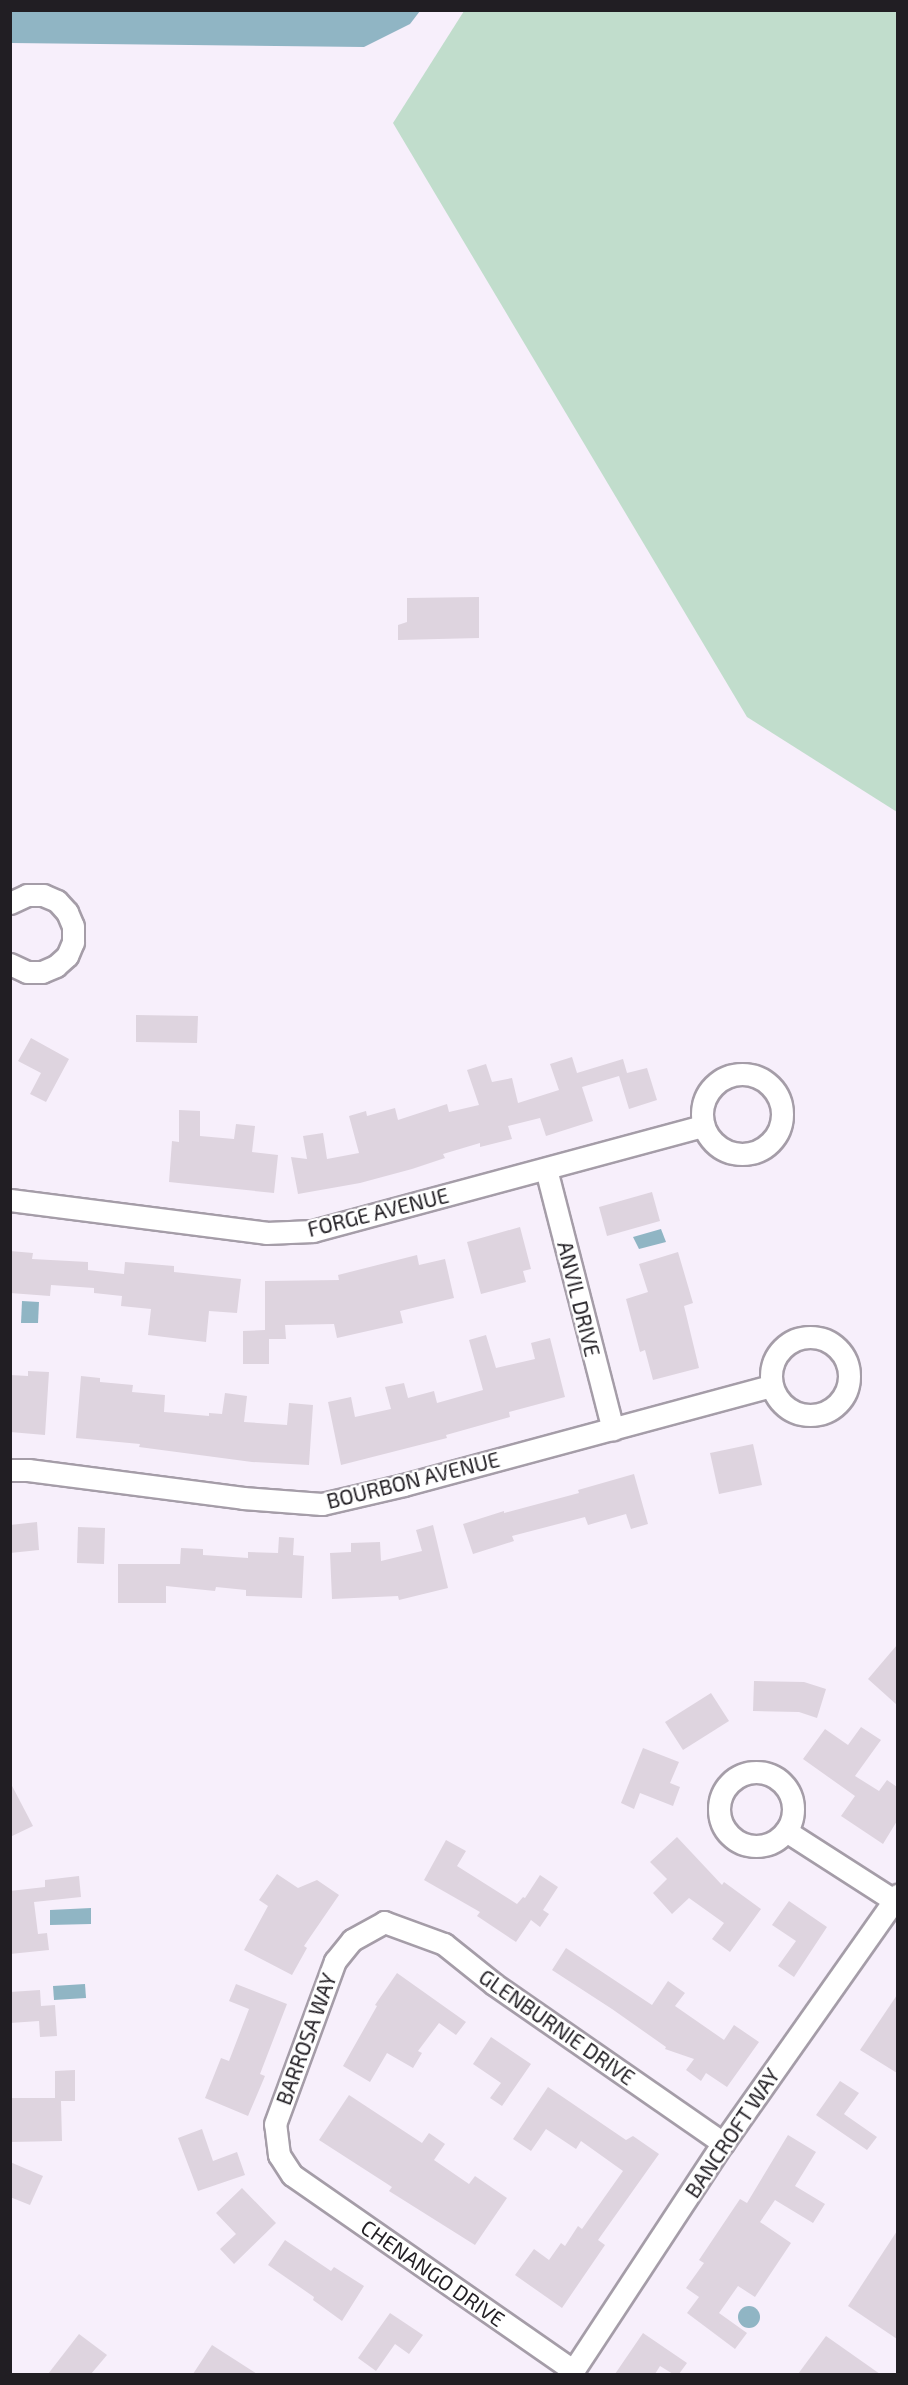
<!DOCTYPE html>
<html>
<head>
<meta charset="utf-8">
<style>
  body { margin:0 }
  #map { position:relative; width:908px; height:2385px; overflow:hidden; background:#f7effb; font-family:"Exo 2",sans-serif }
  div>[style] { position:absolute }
  .green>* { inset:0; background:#c1ddcc }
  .water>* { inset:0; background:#90b5c4 }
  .round { border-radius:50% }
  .building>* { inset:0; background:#ded4df }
  .roads { filter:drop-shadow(2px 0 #a59da8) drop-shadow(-2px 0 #a59da8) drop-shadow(0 2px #a59da8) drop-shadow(0 -2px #a59da8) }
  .minor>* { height:21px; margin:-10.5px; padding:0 10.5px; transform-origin:10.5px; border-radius:10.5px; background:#fff }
  .minor>.ring { margin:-10.5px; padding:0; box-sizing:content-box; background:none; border:21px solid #fff; border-radius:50% }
  span { translate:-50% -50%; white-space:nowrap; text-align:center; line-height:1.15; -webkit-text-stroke:4.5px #fff; paint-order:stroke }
  .street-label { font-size:21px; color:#211e23 }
  .frame { position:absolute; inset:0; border:12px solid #211e23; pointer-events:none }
</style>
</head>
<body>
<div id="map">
  <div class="green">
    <i style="clip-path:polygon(464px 11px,897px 11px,897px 812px,747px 717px,393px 123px)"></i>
  </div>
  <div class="water">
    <i style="clip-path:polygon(11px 10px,420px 10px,420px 11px,410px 24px,364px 47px,11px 43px)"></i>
    <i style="clip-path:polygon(661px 1229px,666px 1242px,639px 1249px,633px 1237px)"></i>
    <i style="clip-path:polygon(22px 1301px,39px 1302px,38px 1323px,21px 1323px)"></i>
    <i style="clip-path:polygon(91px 1908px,91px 1924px,50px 1925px,50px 1910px)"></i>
    <i style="clip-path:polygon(85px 1984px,86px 1998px,54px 2000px,53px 1986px)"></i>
    <i class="round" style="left:738px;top:2306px;width:22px;height:22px"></i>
  </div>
  <div class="building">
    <i style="clip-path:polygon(479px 597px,479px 638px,398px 640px,398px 625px,407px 622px,407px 598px)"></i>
    <i style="clip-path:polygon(136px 1015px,198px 1016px,197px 1043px,136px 1042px)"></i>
    <i style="clip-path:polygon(31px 1038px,69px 1059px,46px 1102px,30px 1094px,41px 1073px,18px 1061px)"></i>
    <i style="clip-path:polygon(572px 1057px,577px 1073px,623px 1059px,627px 1073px,647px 1068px,657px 1100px,629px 1109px,619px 1076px,582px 1087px,593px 1121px,546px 1136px,540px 1118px,508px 1126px,512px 1139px,480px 1147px,480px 1143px,443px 1154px,445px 1158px,412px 1169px,360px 1183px,298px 1194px,291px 1157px,307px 1159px,303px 1136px,323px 1133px,327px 1159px,359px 1153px,349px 1116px,366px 1111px,367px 1116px,395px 1108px,398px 1120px,447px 1104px,449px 1112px,479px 1105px,467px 1070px,486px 1064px,492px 1082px,512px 1078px,518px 1103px,559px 1090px,550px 1064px)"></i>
    <i style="clip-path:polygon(179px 1110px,200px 1111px,200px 1136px,234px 1139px,236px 1124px,255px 1126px,252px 1152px,278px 1155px,274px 1193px,169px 1182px,172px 1141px,179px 1142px)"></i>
    <i style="clip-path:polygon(652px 1192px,660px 1221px,607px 1236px,599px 1207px)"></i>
    <i style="clip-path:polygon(520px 1227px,531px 1269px,523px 1271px,526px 1282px,481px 1294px,467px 1242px)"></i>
    <i style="clip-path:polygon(10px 1251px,33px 1253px,32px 1259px,88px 1262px,88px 1270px,124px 1274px,125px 1262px,174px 1266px,174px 1272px,241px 1279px,237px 1313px,209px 1311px,206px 1342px,148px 1335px,151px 1309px,121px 1306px,122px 1296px,94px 1293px,94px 1288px,51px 1285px,50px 1296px,10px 1293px)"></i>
    <i style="clip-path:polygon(678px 1252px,693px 1303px,684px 1306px,699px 1368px,653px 1380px,645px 1350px,640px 1352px,626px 1299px,648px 1292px,639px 1264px)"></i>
    <i style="clip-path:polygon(417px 1255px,419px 1265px,445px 1259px,454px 1298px,400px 1311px,403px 1323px,337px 1338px,334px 1324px,285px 1325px,286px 1339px,269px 1339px,269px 1364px,243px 1364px,243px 1331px,265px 1330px,265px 1281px,339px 1280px,338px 1275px)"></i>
    <i style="clip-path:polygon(486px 1335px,496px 1368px,535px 1359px,531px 1343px,550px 1338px,565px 1397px,509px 1412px,510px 1417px,446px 1435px,447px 1438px,341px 1465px,328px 1402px,351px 1397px,355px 1417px,391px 1409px,385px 1387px,404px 1383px,408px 1398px,434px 1391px,437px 1403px,483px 1390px,469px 1340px)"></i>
    <i style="clip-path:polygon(28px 1371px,49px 1372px,45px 1435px,10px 1432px,10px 1375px,28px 1376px)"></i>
    <i style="clip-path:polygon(81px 1376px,100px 1378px,100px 1382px,133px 1385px,132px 1392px,165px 1395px,164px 1412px,209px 1416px,209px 1413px,222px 1414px,225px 1393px,247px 1396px,244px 1422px,287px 1425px,289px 1403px,313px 1405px,309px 1465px,252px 1462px,139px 1447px,140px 1444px,76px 1438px)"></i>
    <i style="clip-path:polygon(753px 1444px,762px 1485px,719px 1494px,710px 1453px)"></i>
    <i style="clip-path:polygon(634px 1474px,648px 1524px,631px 1529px,626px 1514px,588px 1525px,585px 1517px,512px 1536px,514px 1541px,473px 1554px,463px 1524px,504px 1511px,504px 1513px,579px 1493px,578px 1490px)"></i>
    <i style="clip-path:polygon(37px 1522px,39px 1550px,10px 1553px,10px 1525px)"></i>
    <i style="clip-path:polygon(433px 1525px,448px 1588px,399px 1600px,398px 1596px,332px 1599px,330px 1553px,351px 1552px,351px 1543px,380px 1542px,381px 1561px,422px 1551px,416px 1530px)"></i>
    <i style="clip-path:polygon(78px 1527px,105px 1528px,104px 1564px,77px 1563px)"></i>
    <i style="clip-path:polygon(279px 1537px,294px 1538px,293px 1555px,304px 1556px,302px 1598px,246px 1596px,246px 1590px,216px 1587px,215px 1591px,166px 1586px,166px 1603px,118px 1603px,118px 1564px,180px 1564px,181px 1548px,203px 1549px,203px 1555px,248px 1558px,248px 1552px,278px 1553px)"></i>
    <i style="clip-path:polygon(897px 1645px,897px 1705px,868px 1679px)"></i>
    <i style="clip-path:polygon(754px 1681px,804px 1682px,826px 1689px,817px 1718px,799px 1712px,753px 1711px)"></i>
    <i style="clip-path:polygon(711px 1693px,729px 1721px,683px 1750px,665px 1722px)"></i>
    <i style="clip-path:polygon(861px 1727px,881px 1740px,855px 1776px,879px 1791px,887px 1780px,897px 1787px,897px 1821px,883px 1844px,841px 1816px,855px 1796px,803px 1759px,825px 1729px,848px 1745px)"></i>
    <i style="clip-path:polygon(643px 1748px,679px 1762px,670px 1783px,680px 1787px,673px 1806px,640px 1793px,634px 1809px,621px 1803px)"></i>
    <i style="clip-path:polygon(10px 1782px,33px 1826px,10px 1837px)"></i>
    <i style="clip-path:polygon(677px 1837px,722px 1885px,724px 1882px,761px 1909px,730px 1952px,712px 1939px,724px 1923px,689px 1898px,672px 1914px,653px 1893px,667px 1879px,650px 1862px)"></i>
    <i style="clip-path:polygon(446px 1840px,466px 1851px,457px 1866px,517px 1904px,523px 1897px,525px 1898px,540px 1875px,558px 1887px,543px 1910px,549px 1914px,540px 1927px,531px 1920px,516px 1942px,477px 1916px,480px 1912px,424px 1880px)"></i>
    <i style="clip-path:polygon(277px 1874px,298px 1888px,317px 1880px,339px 1895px,304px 1946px,307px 1948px,292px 1975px,244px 1950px,268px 1906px,259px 1900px)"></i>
    <i style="clip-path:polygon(79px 1876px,81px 1897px,34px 1902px,38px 1934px,47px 1933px,49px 1950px,10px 1954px,10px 1891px,45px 1887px,45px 1880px)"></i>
    <i style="clip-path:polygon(789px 1901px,827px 1927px,794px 1977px,778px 1966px,796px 1941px,772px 1925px)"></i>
    <i style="clip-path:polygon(566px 1948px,652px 2005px,668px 1981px,685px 1993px,675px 2006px,724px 2040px,734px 2025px,759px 2042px,727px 2087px,706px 2073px,701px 2081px,686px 2070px,694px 2059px,665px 2049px,666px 2047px,612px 2009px,552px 1970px)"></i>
    <i style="clip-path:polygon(397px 1973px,466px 2022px,456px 2035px,439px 2023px,418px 2051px,422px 2053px,413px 2068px,387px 2053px,370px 2082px,343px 2066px,377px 2006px,375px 2005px)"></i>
    <i style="clip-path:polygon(236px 1984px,287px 2004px,260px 2074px,265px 2076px,248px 2116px,205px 2098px,221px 2058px,229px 2061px,249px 2009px,229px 2001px)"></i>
    <i style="clip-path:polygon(40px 1990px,41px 2006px,55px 2005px,57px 2036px,40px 2037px,39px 2021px,10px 2023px,10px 1992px)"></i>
    <i style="clip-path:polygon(897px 1995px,897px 2073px,860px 2050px)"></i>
    <i style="clip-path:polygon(491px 2037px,531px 2064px,502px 2106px,490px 2098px,501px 2083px,473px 2064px)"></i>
    <i style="clip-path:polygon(75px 2070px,75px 2101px,61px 2101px,62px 2141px,10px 2142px,10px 2098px,55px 2098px,55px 2071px)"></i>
    <i style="clip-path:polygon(840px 2081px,859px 2093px,844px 2114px,877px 2137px,867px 2150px,816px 2115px)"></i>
    <i style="clip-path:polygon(548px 2087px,626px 2140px,633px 2136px,659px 2154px,598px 2240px,605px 2245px,562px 2308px,515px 2275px,534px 2249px,549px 2260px,561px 2243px,565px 2246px,578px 2226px,582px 2229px,623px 2171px,581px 2141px,576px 2149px,546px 2129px,531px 2151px,513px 2139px)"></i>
    <i style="clip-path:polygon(349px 2095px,422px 2143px,429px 2133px,445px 2144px,434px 2160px,469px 2184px,475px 2176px,507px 2198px,475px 2245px,389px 2191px,392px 2187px,319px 2140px)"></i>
    <i style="clip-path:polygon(202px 2129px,213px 2161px,237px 2152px,245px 2175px,198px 2191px,178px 2138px)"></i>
    <i style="clip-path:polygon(788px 2135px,816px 2152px,795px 2186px,825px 2204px,813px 2223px,775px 2200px,760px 2222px,791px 2243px,755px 2297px,738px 2286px,719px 2313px,747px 2333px,735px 2349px,687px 2313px,699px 2297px,686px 2288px,704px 2263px,699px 2260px,740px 2199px,747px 2203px)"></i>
    <i style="clip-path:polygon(10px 2162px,43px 2176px,30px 2205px,10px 2197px)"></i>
    <i style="clip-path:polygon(242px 2188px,276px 2223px,234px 2264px,220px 2249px,236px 2234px,216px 2213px)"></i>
    <i style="clip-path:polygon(897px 2231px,897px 2339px,848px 2306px)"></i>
    <i style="clip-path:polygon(285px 2240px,331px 2271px,334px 2267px,364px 2286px,342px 2321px,313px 2300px,314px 2297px,268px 2265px)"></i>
    <i style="clip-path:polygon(390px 2313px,423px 2335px,409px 2354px,395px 2344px,376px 2371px,358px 2358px)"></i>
    <i style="clip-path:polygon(643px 2333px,687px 2363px,679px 2374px,673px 2374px,660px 2366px,655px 2374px,615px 2374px)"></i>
    <i style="clip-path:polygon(79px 2334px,107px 2355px,91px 2374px,48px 2374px)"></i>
    <i style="clip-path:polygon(826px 2336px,880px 2374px,798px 2374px)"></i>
    <i style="clip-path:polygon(212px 2345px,257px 2374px,193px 2374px)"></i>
  </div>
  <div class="roads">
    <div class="minor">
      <i style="left:10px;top:903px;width:19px;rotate:-25deg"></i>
      <i style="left:27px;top:895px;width:16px"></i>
      <i style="left:43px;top:895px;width:15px;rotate:23deg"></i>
      <i style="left:57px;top:901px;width:15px;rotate:48deg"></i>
      <i style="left:67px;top:912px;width:15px;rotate:67deg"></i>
      <i style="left:73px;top:926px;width:16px;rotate:90deg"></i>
      <i style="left:73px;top:942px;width:15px;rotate:113deg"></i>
      <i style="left:67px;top:956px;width:15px;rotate:138deg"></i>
      <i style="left:56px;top:966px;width:15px;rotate:157deg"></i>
      <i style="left:42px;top:972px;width:15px;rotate:180deg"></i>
      <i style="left:27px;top:972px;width:19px;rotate:-155deg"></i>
      <i class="ring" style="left:702px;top:1074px;width:59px;height:59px"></i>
      <i style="left:546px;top:1169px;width:269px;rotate:75.6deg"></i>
      <i style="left:10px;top:1200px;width:258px;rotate:7.3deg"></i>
      <i style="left:266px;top:1233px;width:47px;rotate:-2.4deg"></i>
      <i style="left:313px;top:1231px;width:404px;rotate:-15.1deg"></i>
      <i class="ring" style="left:771px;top:1337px;width:57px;height:57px"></i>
      <i style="left:10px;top:1470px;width:18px"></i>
      <i style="left:28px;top:1470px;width:217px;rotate:7.4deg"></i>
      <i style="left:243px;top:1498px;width:79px;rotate:4.3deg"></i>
      <i style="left:322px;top:1504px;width:84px;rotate:-13deg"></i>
      <i style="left:404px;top:1485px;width:381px;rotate:-15.1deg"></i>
      <i class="ring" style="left:719px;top:1772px;width:53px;height:53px"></i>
      <i style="left:786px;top:1831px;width:133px;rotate:32.7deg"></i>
      <i style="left:574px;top:2371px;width:343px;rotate:-145.2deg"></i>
      <i style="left:292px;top:2175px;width:24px;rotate:-123deg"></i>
      <i style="left:279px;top:2155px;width:31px;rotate:-97deg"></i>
      <i style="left:275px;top:2124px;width:174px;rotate:-69.8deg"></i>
      <i style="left:335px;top:1961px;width:27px;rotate:-51deg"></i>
      <i style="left:352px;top:1940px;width:37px;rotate:-29deg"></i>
      <i style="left:384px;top:1922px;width:64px;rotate:20.1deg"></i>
      <i style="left:444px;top:1944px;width:64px;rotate:38.7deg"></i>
      <i style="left:494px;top:1984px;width:279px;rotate:34.8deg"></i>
      <i style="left:571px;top:2374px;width:277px;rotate:-56.7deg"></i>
      <i style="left:723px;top:2143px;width:304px;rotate:-54.8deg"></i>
    </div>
  </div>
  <div class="street-label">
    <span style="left:378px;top:1212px;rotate:-14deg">FORGE AVENUE</span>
    <span style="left:579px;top:1299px;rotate:76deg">ANVIL DRIVE</span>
    <span style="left:413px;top:1480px;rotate:-14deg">BOURBON AVENUE</span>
    <span style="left:557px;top:2027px;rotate:35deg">GLENBURNIE DRIVE</span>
    <span style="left:306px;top:2039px;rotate:-70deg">BARROSA WAY</span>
    <span style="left:732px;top:2133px;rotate:-56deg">BANCROFT WAY</span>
    <span style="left:433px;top:2273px;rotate:35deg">CHENANGO DRIVE</span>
  </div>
  <div class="frame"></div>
</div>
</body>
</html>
